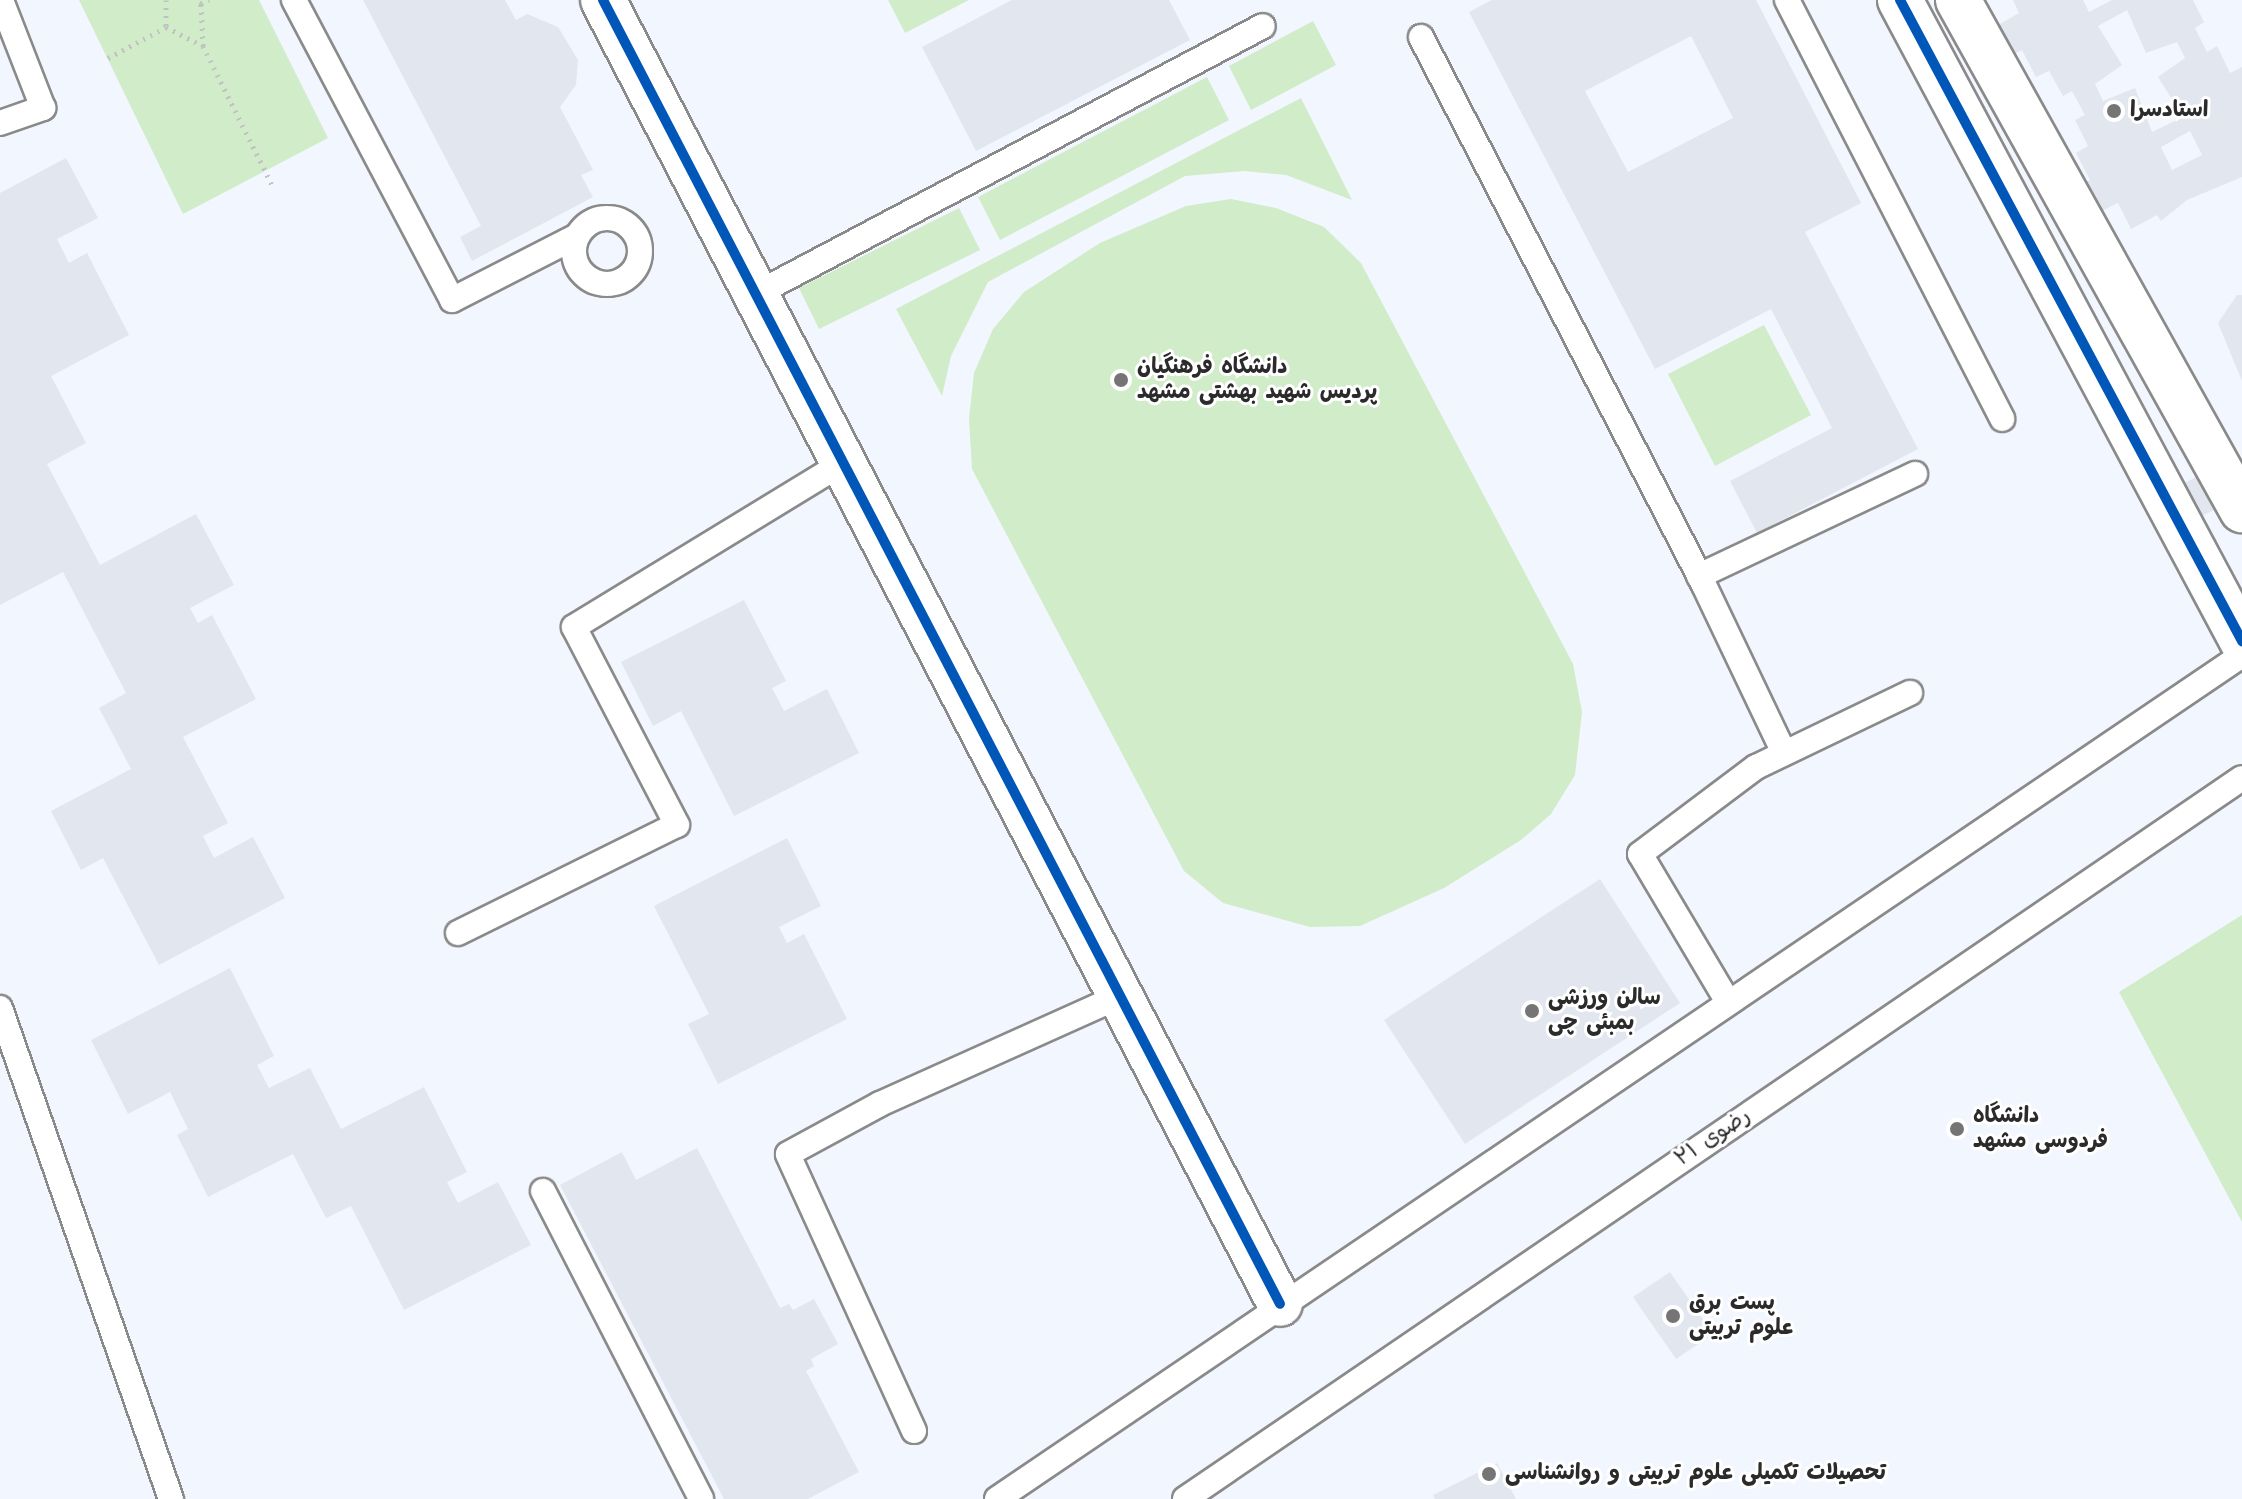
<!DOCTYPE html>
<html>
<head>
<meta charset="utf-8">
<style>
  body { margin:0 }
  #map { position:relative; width:2242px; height:1499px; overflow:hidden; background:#fff; font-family:Kalam,"Playpen Sans Arabic",sans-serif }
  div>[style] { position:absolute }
  .built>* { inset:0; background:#f2f6fe }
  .green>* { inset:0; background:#d1ecc9 }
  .building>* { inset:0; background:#e2e6ee }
  .path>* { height:5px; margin-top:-2.5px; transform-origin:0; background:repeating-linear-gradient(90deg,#c2c2c2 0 2px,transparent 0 8px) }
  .roads { filter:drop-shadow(2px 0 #8a8a8a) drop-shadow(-2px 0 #8a8a8a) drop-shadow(0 2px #8a8a8a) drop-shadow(0 -2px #8a8a8a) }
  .service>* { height:24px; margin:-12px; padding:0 12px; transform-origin:12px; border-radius:12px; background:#fff }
  .service>.ring { margin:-12px; padding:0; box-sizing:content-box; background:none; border:24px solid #fff; border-radius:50% }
  .minor>* { height:44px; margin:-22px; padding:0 22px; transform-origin:22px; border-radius:22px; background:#fff }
  .cycleway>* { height:10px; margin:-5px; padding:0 5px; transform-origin:5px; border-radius:5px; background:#0057b8 }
  .dots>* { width:22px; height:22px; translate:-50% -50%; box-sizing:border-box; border:4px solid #fff; border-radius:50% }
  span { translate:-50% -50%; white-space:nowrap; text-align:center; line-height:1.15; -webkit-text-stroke:6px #fff; paint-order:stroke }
  .poi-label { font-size:22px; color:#2b2b2b; font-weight:700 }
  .left { translate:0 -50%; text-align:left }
  .street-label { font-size:22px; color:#2b2b2b }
</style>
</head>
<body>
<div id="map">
  <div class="built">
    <i style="clip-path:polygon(0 0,2242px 0,2242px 1499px,0 1499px)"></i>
  </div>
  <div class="green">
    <i style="clip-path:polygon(79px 0,259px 0,328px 138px,183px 214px)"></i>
    <i style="clip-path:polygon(888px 0,969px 0,905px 33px)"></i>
    <i style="clip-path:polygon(1313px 21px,1336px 65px,1251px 110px,1229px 66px)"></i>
    <i style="clip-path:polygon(1207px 77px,1229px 120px,1000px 240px,978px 197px)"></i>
    <i style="clip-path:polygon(1301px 98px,1352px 200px,1286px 175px,1244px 171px,1185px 176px,988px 282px,951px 356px,942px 396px,896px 309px)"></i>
    <i style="clip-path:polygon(1231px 199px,1276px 208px,1324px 227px,1361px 263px,1573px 664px,1582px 712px,1575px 775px,1551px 814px,1521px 840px,1444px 888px,1360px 926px,1310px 927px,1223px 903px,1184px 871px,972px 469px,969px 419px,974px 373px,993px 329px,1024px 292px,1100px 243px,1186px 206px)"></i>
    <i style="clip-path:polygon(959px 208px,980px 250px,819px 329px,799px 288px)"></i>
    <i style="clip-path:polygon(1764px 325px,1811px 415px,1715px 466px,1668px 374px)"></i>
    <i style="clip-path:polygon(2242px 915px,2242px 1222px,2119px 992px)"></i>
  </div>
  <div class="building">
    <i style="clip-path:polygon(363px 0,505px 0,516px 20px,527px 14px,558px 27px,578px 60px,576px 85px,560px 107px,593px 170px,581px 175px,593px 197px,472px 261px,460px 237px,481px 226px)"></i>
    <i style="clip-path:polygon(1012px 0,1169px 0,1190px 40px,976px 151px,922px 47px)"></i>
    <i style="clip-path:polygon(evenodd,1492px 0,1756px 0,1861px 203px,1805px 232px,1918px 449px,1757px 533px,1730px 481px,1832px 428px,1771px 309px,1655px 369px,1469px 12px,1492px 0,1691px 36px,1733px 118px,1628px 172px,1585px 91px,1691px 36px)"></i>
    <i style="clip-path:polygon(evenodd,2013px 0,2083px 0,2089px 12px,2112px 0,2193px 0,2204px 22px,2195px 28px,2207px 52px,2217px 46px,2230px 73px,2242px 67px,2242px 177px,2187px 200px,2161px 221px,2157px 215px,2131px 229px,2118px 203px,2091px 216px,2076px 187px,2090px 180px,2076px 153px,2088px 146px,2075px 120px,2085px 115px,2072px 91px,2063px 96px,2049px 71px,2036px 77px,2022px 50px,2008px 57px,1993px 28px,2019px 13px,2013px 0,2127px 10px,2146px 53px,2177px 42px,2185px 58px,2158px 77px,2183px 117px,2152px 132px,2135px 88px,2103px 101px,2095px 84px,2122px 65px,2098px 26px,2127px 10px,2013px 0,2190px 131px,2202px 155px,2172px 170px,2161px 147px,2190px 131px)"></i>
    <i style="clip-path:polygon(66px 158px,98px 218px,57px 239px,69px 263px,87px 253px,129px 335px,51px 376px,86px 443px,47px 464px,100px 565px,196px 514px,234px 585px,190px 608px,198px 623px,212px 615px,256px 699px,183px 737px,228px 823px,203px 836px,214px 858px,253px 837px,285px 898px,159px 965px,103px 858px,81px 870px,51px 811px,131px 769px,99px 708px,126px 693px,63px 572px,0 605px,0 193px)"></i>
    <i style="clip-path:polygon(2237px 295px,2242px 295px,2242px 381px,2218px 323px)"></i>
    <i style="clip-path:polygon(2198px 476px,2214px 510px,2196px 519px,2179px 486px)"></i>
    <i style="clip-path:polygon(744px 600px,786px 681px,772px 688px,784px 711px,827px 689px,859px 753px,734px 816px,681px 711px,653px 726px,621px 662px)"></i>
    <i style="clip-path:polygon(787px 838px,821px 906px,779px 927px,787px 943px,804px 934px,847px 1019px,718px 1084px,688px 1024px,709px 1014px,654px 906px)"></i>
    <i style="clip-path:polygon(1600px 879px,1680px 1003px,1465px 1144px,1384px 1020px)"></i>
    <i style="clip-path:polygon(230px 968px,274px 1056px,257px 1065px,269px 1088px,310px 1068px,341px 1129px,424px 1087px,467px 1172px,447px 1182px,458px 1203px,498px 1182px,531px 1245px,404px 1310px,351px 1206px,326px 1218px,293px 1154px,208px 1197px,177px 1135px,188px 1129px,170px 1092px,128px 1114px,91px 1040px)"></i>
    <i style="clip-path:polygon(697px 1148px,780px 1308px,789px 1304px,793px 1310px,814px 1299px,838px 1344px,811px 1359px,814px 1366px,806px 1371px,859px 1472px,808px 1499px,724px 1499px,560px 1185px,622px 1152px,636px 1180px)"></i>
    <i style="clip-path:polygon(1670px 1272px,1713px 1334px,1676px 1359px,1633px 1297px)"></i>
    <i style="clip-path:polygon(1497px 1463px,1516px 1499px,1435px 1499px,1433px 1495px)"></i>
  </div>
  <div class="path">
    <i style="left:166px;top:0;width:27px;rotate:90deg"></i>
    <i style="left:201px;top:4px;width:9px;rotate:-27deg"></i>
    <i style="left:166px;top:27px;width:42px;rotate:27.2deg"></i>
    <i style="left:203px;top:46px;width:42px;rotate:-92.7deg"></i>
    <i style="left:201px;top:4px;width:8px;rotate:-150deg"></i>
    <i style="left:203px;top:46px;width:157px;rotate:63.6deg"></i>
    <i style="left:108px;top:58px;width:66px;rotate:-28.1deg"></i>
  </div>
  <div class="roads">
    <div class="service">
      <i style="left:294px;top:0;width:339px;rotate:62.2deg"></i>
      <i style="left:452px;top:300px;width:140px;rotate:-27.1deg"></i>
      <i style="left:1787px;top:0;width:471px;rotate:62.8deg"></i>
      <i style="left:1421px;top:37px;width:615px;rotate:62.68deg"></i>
      <i style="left:1703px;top:583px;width:188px;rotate:64.5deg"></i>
      <i style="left:0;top:123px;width:46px;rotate:-19.2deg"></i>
      <i style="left:43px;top:108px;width:116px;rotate:-111.3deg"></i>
      <i class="ring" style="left:574px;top:218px;width:42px;height:42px"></i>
      <i style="left:756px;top:294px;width:573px;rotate:-27.86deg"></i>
      <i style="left:1699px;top:576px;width:239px;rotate:-25.3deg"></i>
      <i style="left:458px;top:933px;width:244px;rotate:-26.3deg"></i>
      <i style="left:677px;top:825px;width:223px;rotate:-117.5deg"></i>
      <i style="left:574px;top:627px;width:315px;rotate:-31.4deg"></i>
      <i style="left:1728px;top:1002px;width:172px;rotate:-120.7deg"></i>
      <i style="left:1640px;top:854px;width:145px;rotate:-36.9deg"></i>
      <i style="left:1756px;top:767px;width:171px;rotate:-25.7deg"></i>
      <i style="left:0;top:1008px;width:520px;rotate:70.8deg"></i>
      <i style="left:543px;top:1191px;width:346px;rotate:62.8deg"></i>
      <i style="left:914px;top:1431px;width:304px;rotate:-114.5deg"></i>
      <i style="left:788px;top:1154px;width:105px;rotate:-28.5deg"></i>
      <i style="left:880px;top:1104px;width:263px;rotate:-24.2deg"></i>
      <i style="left:997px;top:1499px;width:1504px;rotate:-34.13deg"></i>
      <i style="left:1185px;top:1499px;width:1279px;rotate:-34.3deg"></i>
    </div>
    <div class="minor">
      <i style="left:603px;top:0;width:1469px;rotate:62.56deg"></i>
      <i style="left:1900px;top:0;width:727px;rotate:61.92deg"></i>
      <i style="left:1958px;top:0;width:584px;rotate:60.89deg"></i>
    </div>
  </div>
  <div class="cycleway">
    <i style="left:603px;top:0;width:1469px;rotate:62.56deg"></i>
    <i style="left:1900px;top:0;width:727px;rotate:61.92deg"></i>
  </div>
  <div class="dots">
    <i style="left:2114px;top:111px;background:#757575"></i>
    <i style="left:1121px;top:380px;background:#757575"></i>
    <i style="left:1532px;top:1011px;background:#757575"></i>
    <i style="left:1957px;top:1129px;background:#757575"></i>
    <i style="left:1673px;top:1316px;background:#757575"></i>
    <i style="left:1489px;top:1474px;background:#757575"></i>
  </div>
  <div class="poi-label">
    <span class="left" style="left:2130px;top:111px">استادسرا</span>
    <span class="left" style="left:1137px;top:380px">دانشگاه فرهنگیان<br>پردیس شهید بهشتی مشهد</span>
    <span class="left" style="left:1548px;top:1011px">سالن ورزشی<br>بمبئی چی</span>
    <span class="left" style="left:1973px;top:1129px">دانشگاه<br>فردوسی مشهد</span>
    <span class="left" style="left:1689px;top:1316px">پست برق<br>علوم تربیتی</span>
    <span class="left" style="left:1505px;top:1474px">تحصیلات تکمیلی علوم تربیتی و روانشناسی</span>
  </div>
  <div class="street-label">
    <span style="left:1713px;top:1138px;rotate:-34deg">رضوی ۲۱</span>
  </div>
</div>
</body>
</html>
